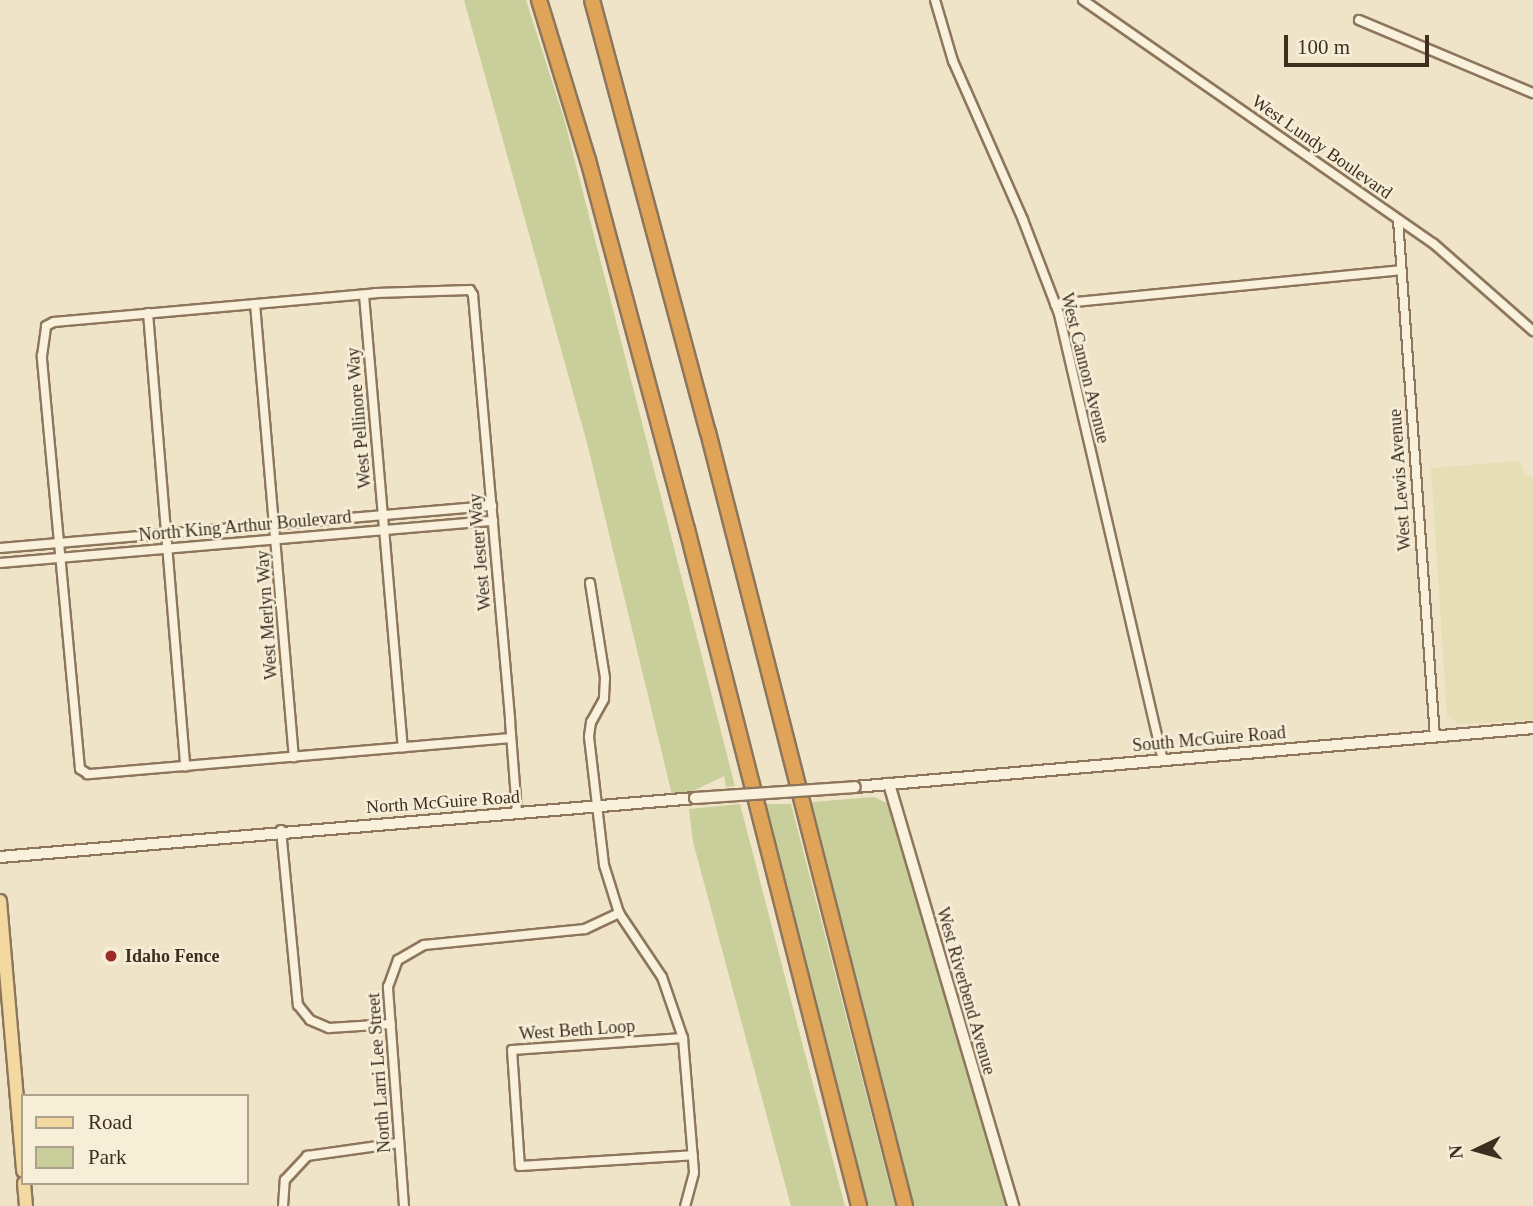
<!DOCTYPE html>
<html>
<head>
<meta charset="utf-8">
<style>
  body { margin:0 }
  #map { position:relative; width:1533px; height:1206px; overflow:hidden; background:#f0e4c8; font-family:Georgia,serif }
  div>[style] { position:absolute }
  .farmland>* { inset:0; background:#e6deb5 }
  .green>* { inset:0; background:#c9cf9b }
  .roads { filter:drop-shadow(2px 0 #8d765c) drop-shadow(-2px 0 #8d765c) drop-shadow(0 2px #8d765c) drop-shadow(0 -2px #8d765c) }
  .minor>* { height:8px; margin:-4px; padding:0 4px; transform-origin:4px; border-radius:4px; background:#faf1dc }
  .tertiary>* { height:10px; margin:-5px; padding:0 5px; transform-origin:5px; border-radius:5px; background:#faf1dc }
  .primary>* { height:12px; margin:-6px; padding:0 6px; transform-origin:6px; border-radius:6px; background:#f3d9a0 }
  .motorway>* { height:14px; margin:-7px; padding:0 7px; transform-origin:7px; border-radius:7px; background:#e0a458 }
  .bridges { filter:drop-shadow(2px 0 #8d765c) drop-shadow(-2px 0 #8d765c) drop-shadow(0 2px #8d765c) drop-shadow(0 -2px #8d765c) }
  .tertiary-bridge>* { height:10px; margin:-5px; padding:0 5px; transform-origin:5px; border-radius:5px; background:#faf1dc }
  .dots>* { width:19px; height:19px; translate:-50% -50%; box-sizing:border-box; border:4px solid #f7eed8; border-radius:50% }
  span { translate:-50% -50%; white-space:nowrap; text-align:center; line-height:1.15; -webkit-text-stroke:5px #f7eed8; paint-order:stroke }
  .street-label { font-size:18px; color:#3d2e20 }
  .poi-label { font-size:18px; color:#3d2e20; font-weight:700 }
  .left { translate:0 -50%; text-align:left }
  .legend { position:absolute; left:21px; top:1094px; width:228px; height:91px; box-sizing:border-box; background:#f7eed8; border:2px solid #ada18e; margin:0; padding:9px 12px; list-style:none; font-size:21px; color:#3d2e20 }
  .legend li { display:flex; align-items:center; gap:14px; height:35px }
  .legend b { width:35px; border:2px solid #ada18e }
  .north { position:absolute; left:1442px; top:1115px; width:70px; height:70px; -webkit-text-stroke:5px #f7eed8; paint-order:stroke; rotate:265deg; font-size:19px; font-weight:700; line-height:28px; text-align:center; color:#3d2e20 }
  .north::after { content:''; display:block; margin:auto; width:24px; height:32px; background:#3d2e20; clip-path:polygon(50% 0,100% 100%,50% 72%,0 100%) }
  .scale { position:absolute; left:1284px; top:35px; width:145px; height:32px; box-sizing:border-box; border:4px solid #3d2e20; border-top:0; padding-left:9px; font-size:21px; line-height:24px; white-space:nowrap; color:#3d2e20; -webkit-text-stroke:5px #f7eed8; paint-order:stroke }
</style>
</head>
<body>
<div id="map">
  <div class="farmland">
    <i style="clip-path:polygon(1520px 461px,1525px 476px,1533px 476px,1533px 720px,1459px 724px,1447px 715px,1431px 468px)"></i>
  </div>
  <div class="green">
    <i style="clip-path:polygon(464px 0,526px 0,565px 122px,735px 786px,726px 787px,724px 776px,691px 792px,672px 795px,587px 443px)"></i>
    <i style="clip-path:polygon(874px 797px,889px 804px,1006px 1206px,914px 1206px,812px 802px)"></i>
    <i style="clip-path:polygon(740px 804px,798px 1027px,845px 1206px,791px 1206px,693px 842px,689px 809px)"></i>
    <i style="clip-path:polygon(763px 804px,791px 804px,895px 1206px,864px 1206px)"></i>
  </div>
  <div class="roads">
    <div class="minor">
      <i style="left:935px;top:0;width:64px;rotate:73.6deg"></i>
      <i style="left:953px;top:61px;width:174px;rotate:66.2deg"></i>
      <i style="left:1023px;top:220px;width:101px;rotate:69deg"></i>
      <i style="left:1059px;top:314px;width:455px;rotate:76.9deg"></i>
      <i style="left:1083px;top:0;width:427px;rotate:34.8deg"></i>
      <i style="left:1434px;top:244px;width:132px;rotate:41.3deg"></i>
      <i style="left:1359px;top:20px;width:189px;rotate:22.8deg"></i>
      <i style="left:1398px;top:220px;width:518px;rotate:85.91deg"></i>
      <i style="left:364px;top:295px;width:454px;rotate:85.1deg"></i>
      <i style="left:255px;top:304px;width:455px;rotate:85.1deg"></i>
      <i style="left:1055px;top:304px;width:348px;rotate:-5.6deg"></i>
      <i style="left:148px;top:313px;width:455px;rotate:85.3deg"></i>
      <i style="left:0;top:548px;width:494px;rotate:-4.9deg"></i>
      <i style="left:0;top:563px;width:495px;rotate:-4.9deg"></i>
      <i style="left:590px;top:583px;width:96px;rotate:81deg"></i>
      <i style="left:605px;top:678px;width:21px;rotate:93deg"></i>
      <i style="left:604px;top:699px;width:26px;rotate:119deg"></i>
      <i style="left:591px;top:722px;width:15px;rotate:98deg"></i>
      <i style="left:589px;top:737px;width:129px;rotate:83.3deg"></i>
      <i style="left:604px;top:865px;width:50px;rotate:72.6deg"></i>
      <i style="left:619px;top:913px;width:77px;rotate:56.1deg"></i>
      <i style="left:662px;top:977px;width:65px;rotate:71deg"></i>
      <i style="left:683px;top:1038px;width:135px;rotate:85.3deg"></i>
      <i style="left:694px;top:1173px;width:34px;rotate:105deg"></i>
      <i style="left:511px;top:738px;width:425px;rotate:175.1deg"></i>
      <i style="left:88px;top:774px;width:9px;rotate:-148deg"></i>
      <i style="left:80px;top:769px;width:415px;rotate:-95.3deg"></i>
      <i style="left:42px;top:356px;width:30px;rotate:-82deg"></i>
      <i style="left:46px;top:326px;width:9px;rotate:-27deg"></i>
      <i style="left:54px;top:322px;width:323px;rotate:-5.1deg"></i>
      <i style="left:376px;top:293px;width:94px;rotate:-1.8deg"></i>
      <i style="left:470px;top:290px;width:6px;rotate:59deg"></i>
      <i style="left:473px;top:295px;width:428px;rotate:85deg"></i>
      <i style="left:510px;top:721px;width:92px;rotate:85.6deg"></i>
      <i style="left:281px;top:830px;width:176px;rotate:84.5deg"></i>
      <i style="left:298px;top:1005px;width:19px;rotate:51deg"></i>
      <i style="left:310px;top:1020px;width:21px;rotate:23deg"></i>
      <i style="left:329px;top:1028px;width:62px;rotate:-3.7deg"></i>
      <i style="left:683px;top:1038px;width:171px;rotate:176deg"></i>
      <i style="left:512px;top:1050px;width:116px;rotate:86.1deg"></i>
      <i style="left:520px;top:1166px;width:173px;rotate:-3.6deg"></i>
      <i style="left:283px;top:1206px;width:26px;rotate:-86deg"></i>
      <i style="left:285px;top:1180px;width:33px;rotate:-47deg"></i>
      <i style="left:307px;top:1156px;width:93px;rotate:-8deg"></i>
      <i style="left:404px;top:1206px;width:220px;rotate:-94.2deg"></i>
      <i style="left:388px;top:987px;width:29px;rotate:-70deg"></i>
      <i style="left:398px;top:960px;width:30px;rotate:-30deg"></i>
      <i style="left:424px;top:945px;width:162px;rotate:-5.7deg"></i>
      <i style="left:585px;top:929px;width:38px;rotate:-25deg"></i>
    </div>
    <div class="tertiary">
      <i style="left:889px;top:784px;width:440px;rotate:73.6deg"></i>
      <i style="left:855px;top:787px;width:681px;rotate:-4.97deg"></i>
      <i style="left:0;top:857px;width:697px;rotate:-4.85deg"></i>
    </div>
    <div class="primary">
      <i style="left:0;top:901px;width:271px;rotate:85.1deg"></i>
      <i style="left:24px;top:1183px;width:23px;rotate:85deg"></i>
    </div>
    <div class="motorway">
      <i style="left:539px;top:0;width:167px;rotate:73deg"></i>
      <i style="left:588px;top:160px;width:382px;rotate:75deg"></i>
      <i style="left:687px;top:529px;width:699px;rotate:75.74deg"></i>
      <i style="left:592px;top:0;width:447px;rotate:75deg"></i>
      <i style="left:708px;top:432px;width:799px;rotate:75.72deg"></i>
    </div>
  </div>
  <div class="bridges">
    <div class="tertiary-bridge">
      <i style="left:695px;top:798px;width:160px;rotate:-3.9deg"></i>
    </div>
  </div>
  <div class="dots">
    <i style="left:111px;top:956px;background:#9e2a2b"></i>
  </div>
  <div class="street-label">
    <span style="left:1322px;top:147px;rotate:35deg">West Lundy Boulevard</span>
    <span style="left:1085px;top:368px;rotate:76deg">West Cannon Avenue</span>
    <span style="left:359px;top:418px;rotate:-95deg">West Pellinore Way</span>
    <span style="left:1400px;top:480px;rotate:-94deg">West Lewis Avenue</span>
    <span style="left:245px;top:526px;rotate:-5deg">North King Arthur Boulevard</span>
    <span style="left:480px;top:552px;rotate:-95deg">West Jester Way</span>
    <span style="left:267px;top:615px;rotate:-94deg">West Merlyn Way</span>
    <span style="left:1209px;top:739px;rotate:-5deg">South McGuire Road</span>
    <span style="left:443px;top:802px;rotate:-4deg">North McGuire Road</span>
    <span style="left:966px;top:991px;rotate:74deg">West Riverbend Avenue</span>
    <span style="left:577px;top:1030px;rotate:-4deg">West Beth Loop</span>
    <span style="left:379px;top:1073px;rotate:-94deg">North Larri Lee Street</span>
  </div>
  <div class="poi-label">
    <span class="left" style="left:125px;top:956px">Idaho Fence</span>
  </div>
  <ul class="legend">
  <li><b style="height:9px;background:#f3d9a0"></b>Road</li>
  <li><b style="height:19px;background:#c9cf9b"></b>Park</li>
  </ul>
  <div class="north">N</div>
  <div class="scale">100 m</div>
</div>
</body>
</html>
